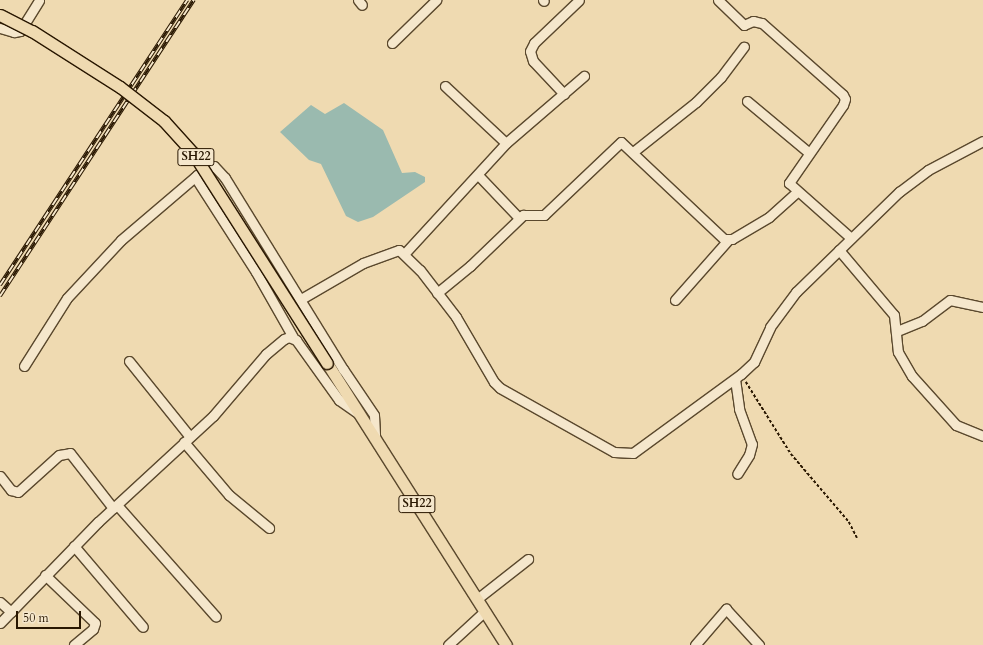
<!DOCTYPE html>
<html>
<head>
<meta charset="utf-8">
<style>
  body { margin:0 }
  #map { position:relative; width:983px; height:645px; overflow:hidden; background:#efdab1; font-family:Cardo,serif }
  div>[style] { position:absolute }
  .water>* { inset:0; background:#9abaaf }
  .path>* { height:1.5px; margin-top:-0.75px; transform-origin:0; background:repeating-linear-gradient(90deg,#291701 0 3px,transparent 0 5px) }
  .roads { filter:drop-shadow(1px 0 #5a482d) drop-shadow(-1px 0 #5a482d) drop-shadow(0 1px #5a482d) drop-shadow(0 -1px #5a482d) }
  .minor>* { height:9px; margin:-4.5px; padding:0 4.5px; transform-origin:4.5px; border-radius:4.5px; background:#f5e7cc }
  .major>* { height:11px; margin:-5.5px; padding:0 5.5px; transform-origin:5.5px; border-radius:5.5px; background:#efdab1 }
  .rail>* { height:4px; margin-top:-2px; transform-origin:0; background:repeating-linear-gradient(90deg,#f5e7cc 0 8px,#291701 0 16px); box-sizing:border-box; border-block:1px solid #291701 }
  .bridges { filter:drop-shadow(1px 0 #291701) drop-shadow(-1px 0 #291701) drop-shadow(0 1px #291701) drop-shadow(0 -1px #291701) }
  .major-bridge>* { height:11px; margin:-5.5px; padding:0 5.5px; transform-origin:5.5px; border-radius:5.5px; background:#efdab1 }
  span { translate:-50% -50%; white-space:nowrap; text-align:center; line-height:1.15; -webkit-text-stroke:4px #f5e7cc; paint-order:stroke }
  .shield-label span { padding:1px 3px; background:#f5e7cc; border:1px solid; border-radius:3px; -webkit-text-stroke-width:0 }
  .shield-label { font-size:12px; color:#291701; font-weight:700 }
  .scale { position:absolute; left:16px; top:611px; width:65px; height:18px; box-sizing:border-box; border:2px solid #291701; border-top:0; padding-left:5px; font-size:12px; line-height:14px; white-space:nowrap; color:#291701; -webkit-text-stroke:3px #f5e7cc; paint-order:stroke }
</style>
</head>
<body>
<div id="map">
  <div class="water">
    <i style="clip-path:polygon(344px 103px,383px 130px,402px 173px,415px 172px,425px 177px,425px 182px,373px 217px,358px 222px,346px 216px,321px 164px,309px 160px,280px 132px,311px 105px,325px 114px)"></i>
  </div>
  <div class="path">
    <i style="left:746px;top:382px;width:85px;rotate:58deg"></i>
    <i style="left:791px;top:454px;width:89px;rotate:49.5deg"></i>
    <i style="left:849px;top:522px;width:18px;rotate:63deg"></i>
  </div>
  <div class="roads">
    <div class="minor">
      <i style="left:358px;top:0;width:6px;rotate:51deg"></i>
      <i style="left:543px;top:0;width:1px;rotate:45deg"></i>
      <i style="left:718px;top:0;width:36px;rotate:44deg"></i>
      <i style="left:744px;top:25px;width:10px;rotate:-24deg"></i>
      <i style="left:753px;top:21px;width:9px;rotate:13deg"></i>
      <i style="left:762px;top:23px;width:108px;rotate:41.6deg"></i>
      <i style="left:843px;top:95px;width:4px;rotate:63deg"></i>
      <i style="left:845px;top:99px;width:6px;rotate:108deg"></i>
      <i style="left:843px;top:105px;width:95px;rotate:124.7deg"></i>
      <i style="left:789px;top:183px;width:83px;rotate:41.6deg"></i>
      <i style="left:0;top:28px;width:15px;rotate:16deg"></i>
      <i style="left:14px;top:32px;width:6px;rotate:-9deg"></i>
      <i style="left:20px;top:31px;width:36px;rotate:-58deg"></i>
      <i style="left:392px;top:43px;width:62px;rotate:-44.3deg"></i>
      <i style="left:445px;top:86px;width:83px;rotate:43.1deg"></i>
      <i style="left:564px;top:94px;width:45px;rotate:-133.2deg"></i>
      <i style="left:533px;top:61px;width:10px;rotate:-107deg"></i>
      <i style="left:530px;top:51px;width:9px;rotate:-63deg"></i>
      <i style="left:534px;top:43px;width:62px;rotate:-43.7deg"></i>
      <i style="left:747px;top:101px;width:80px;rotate:39.9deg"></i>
      <i style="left:633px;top:152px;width:80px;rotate:-38.4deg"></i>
      <i style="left:696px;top:102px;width:35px;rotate:-45deg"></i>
      <i style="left:721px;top:77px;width:38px;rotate:-53deg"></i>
      <i style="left:479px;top:176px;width:58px;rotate:46.4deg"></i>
      <i style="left:195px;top:177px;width:113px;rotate:57.3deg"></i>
      <i style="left:256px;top:272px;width:75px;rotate:60.4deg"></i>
      <i style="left:839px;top:250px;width:85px;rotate:49.8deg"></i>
      <i style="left:894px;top:315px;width:37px;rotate:84deg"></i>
      <i style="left:898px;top:352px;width:28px;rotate:60deg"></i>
      <i style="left:912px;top:376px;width:66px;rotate:48.1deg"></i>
      <i style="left:956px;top:425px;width:29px;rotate:22deg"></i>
      <i style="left:405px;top:253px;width:149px;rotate:-47.4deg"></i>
      <i style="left:506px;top:143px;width:103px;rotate:-40.7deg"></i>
      <i style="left:437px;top:293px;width:43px;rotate:-39.3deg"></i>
      <i style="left:470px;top:266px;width:74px;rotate:-43.9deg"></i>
      <i style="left:523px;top:215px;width:21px"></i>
      <i style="left:544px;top:215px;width:106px;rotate:-43.5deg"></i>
      <i style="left:621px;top:142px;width:141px;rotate:43.3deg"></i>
      <i style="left:724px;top:239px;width:8px"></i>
      <i style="left:732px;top:239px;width:43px;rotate:-30.7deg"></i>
      <i style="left:769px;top:217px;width:38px;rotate:-42deg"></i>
      <i style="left:301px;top:299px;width:72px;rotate:-30.1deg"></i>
      <i style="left:363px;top:263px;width:38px;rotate:-20deg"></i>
      <i style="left:399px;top:250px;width:29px;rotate:44deg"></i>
      <i style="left:420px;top:270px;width:59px;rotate:52.5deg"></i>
      <i style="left:456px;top:317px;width:75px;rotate:59.7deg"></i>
      <i style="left:494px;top:382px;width:8px;rotate:45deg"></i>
      <i style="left:500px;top:388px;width:131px;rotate:29.3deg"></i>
      <i style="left:614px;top:452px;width:19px;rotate:3deg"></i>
      <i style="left:633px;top:453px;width:134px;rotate:-36.2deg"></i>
      <i style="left:741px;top:374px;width:18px;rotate:-43deg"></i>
      <i style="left:754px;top:362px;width:38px;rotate:-65deg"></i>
      <i style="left:770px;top:327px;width:44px;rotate:-53.4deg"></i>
      <i style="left:796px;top:292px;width:144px;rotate:-44.2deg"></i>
      <i style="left:899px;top:192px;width:36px;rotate:-37deg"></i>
      <i style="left:928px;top:170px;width:62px;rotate:-27.8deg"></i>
      <i style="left:675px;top:300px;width:80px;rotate:-48.5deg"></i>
      <i style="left:897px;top:331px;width:27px;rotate:-22deg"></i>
      <i style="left:922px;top:321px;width:35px;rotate:-37deg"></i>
      <i style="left:950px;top:300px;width:34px;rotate:12deg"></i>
      <i style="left:129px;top:361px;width:97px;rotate:51.2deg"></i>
      <i style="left:24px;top:366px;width:80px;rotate:-57.7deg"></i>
      <i style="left:67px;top:298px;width:79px;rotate:-47deg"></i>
      <i style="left:121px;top:240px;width:100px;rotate:-40.5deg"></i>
      <i style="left:197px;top:175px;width:19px;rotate:-28deg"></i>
      <i style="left:214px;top:166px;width:16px;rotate:47deg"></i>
      <i style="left:225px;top:178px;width:225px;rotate:58.3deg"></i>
      <i style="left:343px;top:369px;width:55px;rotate:56deg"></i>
      <i style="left:374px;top:415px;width:22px;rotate:87deg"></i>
      <i style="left:735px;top:379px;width:30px;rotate:82deg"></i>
      <i style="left:739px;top:409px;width:37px;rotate:70deg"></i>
      <i style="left:752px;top:444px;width:11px;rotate:105deg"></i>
      <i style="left:749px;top:455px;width:22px;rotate:122deg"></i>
      <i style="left:184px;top:442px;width:70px;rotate:49.7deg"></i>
      <i style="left:229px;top:495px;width:52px;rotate:39.5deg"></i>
      <i style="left:0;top:476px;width:18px;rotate:52deg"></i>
      <i style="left:11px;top:490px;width:7px;rotate:16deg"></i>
      <i style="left:18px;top:492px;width:55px;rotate:-42.1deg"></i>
      <i style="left:59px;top:455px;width:11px;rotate:-10deg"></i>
      <i style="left:70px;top:453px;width:70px;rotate:52deg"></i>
      <i style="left:117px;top:505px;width:149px;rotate:48.5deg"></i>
      <i style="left:74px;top:546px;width:106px;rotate:49.6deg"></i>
      <i style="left:45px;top:575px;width:69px;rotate:43.8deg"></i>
      <i style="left:95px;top:623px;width:6px;rotate:108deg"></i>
      <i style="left:93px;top:629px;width:25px;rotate:140deg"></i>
      <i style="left:477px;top:599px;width:65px;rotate:-38.1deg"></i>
      <i style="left:0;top:602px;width:15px;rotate:42deg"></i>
      <i style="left:0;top:623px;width:141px;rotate:-45.9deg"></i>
      <i style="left:98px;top:522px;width:156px;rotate:-42.7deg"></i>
      <i style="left:213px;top:416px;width:82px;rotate:-49.5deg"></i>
      <i style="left:266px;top:354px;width:23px;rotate:-40deg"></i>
      <i style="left:284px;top:339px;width:5px;rotate:-22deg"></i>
      <i style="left:289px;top:337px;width:8px;rotate:23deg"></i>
      <i style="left:296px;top:340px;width:74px;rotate:54.4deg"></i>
      <i style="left:339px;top:400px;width:24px;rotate:35deg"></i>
      <i style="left:448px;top:645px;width:50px;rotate:-42.6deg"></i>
      <i style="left:695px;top:645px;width:48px;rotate:-49.3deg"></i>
      <i style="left:726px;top:609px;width:49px;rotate:47.5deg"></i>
    </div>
    <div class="major">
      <i style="left:327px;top:363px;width:334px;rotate:57.6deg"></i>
    </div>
  </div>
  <div class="rail">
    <i style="left:0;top:285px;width:341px;rotate:-56.7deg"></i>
    <i style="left:0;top:296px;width:354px;rotate:-56.8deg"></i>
  </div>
  <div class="bridges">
    <div class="major-bridge">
      <i style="left:0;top:15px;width:36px;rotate:27deg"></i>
      <i style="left:32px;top:31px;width:104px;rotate:32.5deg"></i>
      <i style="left:120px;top:87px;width:56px;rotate:37.7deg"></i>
      <i style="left:164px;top:121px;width:43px;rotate:47.8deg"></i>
      <i style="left:193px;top:153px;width:249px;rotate:57.5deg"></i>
    </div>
  </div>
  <div class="shield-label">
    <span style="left:196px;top:157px">SH22</span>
    <span style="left:417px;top:504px">SH22</span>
  </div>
  <div class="scale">50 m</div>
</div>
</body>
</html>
